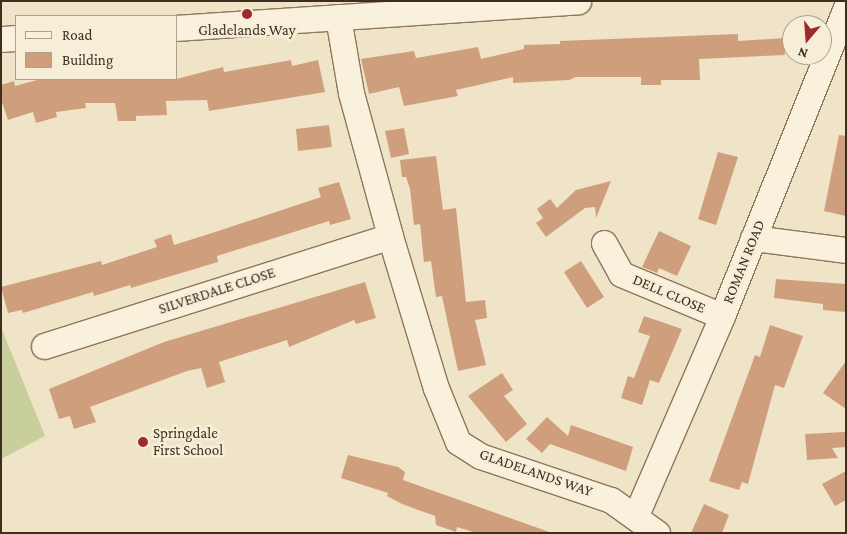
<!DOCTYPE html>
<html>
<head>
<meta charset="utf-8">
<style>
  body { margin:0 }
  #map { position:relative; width:847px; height:534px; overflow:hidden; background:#f0e4c8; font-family:"Crimson Pro",serif }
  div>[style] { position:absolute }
  .green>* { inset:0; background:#c9cf9b }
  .building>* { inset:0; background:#cf9f7d }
  .roads { filter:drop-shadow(1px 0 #8d765c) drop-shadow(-1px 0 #8d765c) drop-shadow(0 1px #8d765c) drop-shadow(0 -1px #8d765c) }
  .minor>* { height:25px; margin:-12.5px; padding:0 12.5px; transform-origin:12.5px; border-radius:12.5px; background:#faf1dc }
  .dots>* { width:14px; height:14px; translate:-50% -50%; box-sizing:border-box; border:2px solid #f7eed8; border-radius:50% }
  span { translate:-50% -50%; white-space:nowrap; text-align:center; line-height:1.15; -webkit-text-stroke:5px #f7eed8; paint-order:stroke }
  .poi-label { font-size:15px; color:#3d2e20 }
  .left { translate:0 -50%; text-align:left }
  .street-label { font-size:15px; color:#3d2e20 }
  .frame { position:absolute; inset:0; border:2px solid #3d2e20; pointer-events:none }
  .legend { position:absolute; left:15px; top:15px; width:162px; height:65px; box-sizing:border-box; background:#f7eed8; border:1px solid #ada18e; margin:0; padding:6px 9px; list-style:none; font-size:15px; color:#3d2e20 }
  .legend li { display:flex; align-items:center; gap:10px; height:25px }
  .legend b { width:25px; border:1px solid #ada18e }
  .north { position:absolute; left:782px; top:15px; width:50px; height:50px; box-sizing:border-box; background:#f7eed8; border:1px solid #ada18e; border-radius:50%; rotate:198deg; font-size:14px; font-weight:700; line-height:20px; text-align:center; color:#3d2e20 }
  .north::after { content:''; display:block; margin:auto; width:18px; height:22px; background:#9e2a2b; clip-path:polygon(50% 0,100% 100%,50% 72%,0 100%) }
</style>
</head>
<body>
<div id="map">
  <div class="green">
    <i style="clip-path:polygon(1px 327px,45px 436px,1px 459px)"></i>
  </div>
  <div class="building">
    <i style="clip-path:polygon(738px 34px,738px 41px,784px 38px,785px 55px,699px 59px,700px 80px,661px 80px,661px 85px,641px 85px,641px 77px,576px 77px,569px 80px,513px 83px,513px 77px,456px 90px,458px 96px,404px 106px,399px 87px,369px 94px,361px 59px,414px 51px,416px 58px,478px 47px,481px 59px,524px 49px,524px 45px,560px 44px,560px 41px)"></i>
    <i style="clip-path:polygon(291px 60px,292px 66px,318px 60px,325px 92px,209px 111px,207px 100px,166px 101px,167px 115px,136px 116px,136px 121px,118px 121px,115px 103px,85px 103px,86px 108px,56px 112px,57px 117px,36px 123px,33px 112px,8px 120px,1px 99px,1px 85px,14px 81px,15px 86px,41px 79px,176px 79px,223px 67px,224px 72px)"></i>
    <i style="clip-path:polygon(329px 125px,332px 147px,298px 151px,296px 129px)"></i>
    <i style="clip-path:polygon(404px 128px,409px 154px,391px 158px,385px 131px)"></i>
    <i style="clip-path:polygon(839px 135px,846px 136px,846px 216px,824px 211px)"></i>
    <i style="clip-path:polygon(718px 152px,738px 157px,716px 225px,698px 219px)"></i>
    <i style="clip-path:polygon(436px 156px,443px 210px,456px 208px,466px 302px,485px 300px,487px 318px,475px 320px,486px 365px,458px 371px,442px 296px,436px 297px,431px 261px,424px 262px,420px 224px,414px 225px,410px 189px,406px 177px,402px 177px,400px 160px)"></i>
    <i style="clip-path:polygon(611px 181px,596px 218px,595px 207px,585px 208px,546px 237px,536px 223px,543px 218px,537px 209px,550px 199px,557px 208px,576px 190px)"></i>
    <i style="clip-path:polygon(339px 182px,351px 219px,330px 225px,329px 221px,217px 256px,218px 262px,131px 288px,130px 285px,94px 296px,93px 292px,23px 313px,22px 310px,8px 313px,1px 287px,101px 261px,102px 265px,157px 247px,154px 240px,171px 234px,174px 245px,212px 233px,321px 197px,318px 188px)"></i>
    <i style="clip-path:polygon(659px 231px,691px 246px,677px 276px,659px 268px,657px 273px,642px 267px)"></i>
    <i style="clip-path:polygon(581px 261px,604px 297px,587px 308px,564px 272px)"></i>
    <i style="clip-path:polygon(776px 279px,846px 284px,846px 312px,823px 310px,823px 304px,774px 298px)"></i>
    <i style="clip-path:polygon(365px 282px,376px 318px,356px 324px,354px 320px,289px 347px,287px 340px,219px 362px,225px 382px,207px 388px,201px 368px,187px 371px,90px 407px,96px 422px,74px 429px,70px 416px,59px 419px,49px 389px,164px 342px)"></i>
    <i style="clip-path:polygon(644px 316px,682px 329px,659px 383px,650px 380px,642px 405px,621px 398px,628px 376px,634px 378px,650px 336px,638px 332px)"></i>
    <i style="clip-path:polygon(770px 325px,803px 336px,784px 388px,775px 385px,748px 484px,742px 482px,739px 490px,709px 481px,755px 355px,760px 357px)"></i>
    <i style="clip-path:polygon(846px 361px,846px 409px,823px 393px)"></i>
    <i style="clip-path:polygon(502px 373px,513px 390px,504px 396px,527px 424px,506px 442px,468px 396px)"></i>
    <i style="clip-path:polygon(547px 417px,568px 436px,571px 425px,633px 447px,626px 471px,550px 444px,542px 453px,526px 439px)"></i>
    <i style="clip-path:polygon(845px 432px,846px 447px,832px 448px,838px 458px,807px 460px,805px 434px)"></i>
    <i style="clip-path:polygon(348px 455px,398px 467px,405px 472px,403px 480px,552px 533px,476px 533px,457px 527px,456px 532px,436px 525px,435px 516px,402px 504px,387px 496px,388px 493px,341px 478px)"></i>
    <i style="clip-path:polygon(846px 471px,846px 500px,835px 506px,822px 484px)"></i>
    <i style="clip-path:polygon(704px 504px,729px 515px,722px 533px,691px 533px)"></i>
  </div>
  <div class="roads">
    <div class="minor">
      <i style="left:338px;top:17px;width:77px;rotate:80.3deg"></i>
      <i style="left:351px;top:93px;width:148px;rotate:74.7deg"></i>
      <i style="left:390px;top:236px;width:159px;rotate:73.2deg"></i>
      <i style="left:436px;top:388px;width:58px;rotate:67.8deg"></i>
      <i style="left:458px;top:442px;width:26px;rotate:32deg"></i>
      <i style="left:480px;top:456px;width:138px;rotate:18.6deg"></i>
      <i style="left:611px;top:500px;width:57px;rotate:35.7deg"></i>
      <i style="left:176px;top:28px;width:403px;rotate:-3.8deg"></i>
      <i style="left:1px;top:39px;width:15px;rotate:-4deg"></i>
      <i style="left:753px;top:238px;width:94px;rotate:7.4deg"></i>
      <i style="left:604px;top:243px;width:35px;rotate:61deg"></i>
      <i style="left:621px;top:274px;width:109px;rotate:22.6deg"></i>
      <i style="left:44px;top:346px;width:363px;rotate:-17.6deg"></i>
      <i style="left:636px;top:515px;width:217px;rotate:-66.6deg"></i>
      <i style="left:722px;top:316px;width:332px;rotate:-68.1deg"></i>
    </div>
  </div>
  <div class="dots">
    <i style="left:247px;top:14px;background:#9e2a2b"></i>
    <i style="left:143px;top:442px;background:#9e2a2b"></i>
  </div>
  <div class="poi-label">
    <span style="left:247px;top:31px">Gladelands Way</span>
    <span class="left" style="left:153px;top:442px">Springdale<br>First School</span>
  </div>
  <div class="street-label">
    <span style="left:744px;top:262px;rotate:-68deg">ROMAN ROAD</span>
    <span style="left:217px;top:291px;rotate:-18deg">SILVERDALE CLOSE</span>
    <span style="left:669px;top:294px;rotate:23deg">DELL CLOSE</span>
    <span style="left:536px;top:473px;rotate:19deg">GLADELANDS WAY</span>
  </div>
  <div class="frame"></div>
  <ul class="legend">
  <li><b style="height:6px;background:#faf1dc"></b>Road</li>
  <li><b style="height:14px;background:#cf9f7d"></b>Building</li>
  </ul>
  <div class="north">N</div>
</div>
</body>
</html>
